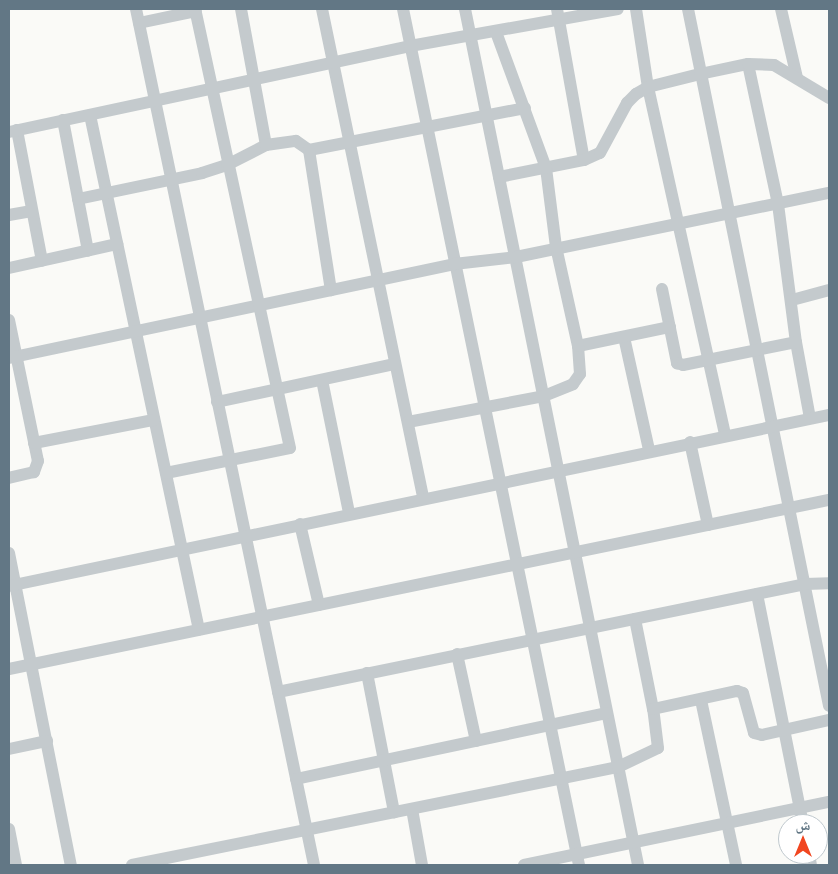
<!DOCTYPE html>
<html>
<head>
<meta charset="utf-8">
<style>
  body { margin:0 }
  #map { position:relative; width:838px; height:874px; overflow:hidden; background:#fafaf7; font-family:"Open Sans","Noto Naskh Arabic",sans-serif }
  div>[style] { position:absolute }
  .street>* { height:12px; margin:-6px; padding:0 6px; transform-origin:6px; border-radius:6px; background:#c4cacd }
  span { translate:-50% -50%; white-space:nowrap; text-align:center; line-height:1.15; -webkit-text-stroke:5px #fff; paint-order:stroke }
  .frame { position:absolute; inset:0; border:10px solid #627785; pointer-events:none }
  .north { position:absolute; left:778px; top:814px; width:50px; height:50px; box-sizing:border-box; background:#fff; border:1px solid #c0c9ce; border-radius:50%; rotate:0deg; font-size:14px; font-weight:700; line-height:20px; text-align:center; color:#627785 }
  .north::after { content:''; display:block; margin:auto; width:18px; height:22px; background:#f14620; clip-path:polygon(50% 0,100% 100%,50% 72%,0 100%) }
</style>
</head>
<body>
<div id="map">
  <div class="street">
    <i style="left:136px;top:9px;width:874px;rotate:78.25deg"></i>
    <i style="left:241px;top:9px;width:138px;rotate:79.6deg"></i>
    <i style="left:322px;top:9px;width:499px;rotate:78.3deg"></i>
    <i style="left:403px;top:9px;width:874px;rotate:78.38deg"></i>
    <i style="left:465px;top:9px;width:873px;rotate:78.57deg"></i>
    <i style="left:557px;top:9px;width:153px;rotate:79.9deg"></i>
    <i style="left:636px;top:9px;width:79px;rotate:81.3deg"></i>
    <i style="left:648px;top:87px;width:356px;rotate:77.5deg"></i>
    <i style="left:688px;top:9px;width:711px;rotate:78.56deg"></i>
    <i style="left:781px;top:9px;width:71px;rotate:76.9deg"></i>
    <i style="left:139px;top:23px;width:58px;rotate:-11.9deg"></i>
    <i style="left:748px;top:64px;width:143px;rotate:77.9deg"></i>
    <i style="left:778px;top:204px;width:139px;rotate:82.6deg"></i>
    <i style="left:796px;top:342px;width:77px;rotate:79.6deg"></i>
    <i style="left:90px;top:115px;width:526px;rotate:78.05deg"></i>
    <i style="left:63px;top:120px;width:133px;rotate:79.2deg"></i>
    <i style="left:17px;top:130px;width:133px;rotate:79.2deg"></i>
    <i style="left:9px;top:132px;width:410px;rotate:-12.1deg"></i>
    <i style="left:410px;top:46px;width:211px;rotate:-10.1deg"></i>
    <i style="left:309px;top:150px;width:220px;rotate:-11deg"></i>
    <i style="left:499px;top:177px;width:87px;rotate:-11.3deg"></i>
    <i style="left:584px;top:160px;width:17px;rotate:-24deg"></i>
    <i style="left:600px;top:153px;width:57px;rotate:-61.6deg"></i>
    <i style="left:627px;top:103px;width:13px;rotate:-45deg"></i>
    <i style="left:636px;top:94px;width:14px;rotate:-30deg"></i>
    <i style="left:648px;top:87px;width:54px;rotate:-14deg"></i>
    <i style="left:700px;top:74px;width:49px;rotate:-11.8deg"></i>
    <i style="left:748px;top:64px;width:26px;rotate:2deg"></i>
    <i style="left:774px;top:65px;width:64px;rotate:31deg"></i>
    <i style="left:78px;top:199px;width:127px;rotate:-11.8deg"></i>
    <i style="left:202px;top:173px;width:26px;rotate:-18deg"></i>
    <i style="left:227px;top:165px;width:44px;rotate:-27.1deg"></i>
    <i style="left:266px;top:145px;width:30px;rotate:-8deg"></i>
    <i style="left:296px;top:141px;width:16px;rotate:35deg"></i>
    <i style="left:309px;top:150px;width:142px;rotate:81.1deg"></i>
    <i style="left:9px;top:215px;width:23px;rotate:-10deg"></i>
    <i style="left:9px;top:268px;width:111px;rotate:-12.5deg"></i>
    <i style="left:662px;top:289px;width:76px;rotate:78.5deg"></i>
    <i style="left:677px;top:363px;width:6px;rotate:18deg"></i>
    <i style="left:683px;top:365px;width:115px;rotate:-11.5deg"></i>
    <i style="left:792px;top:300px;width:38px;rotate:-15deg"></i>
    <i style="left:9px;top:320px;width:144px;rotate:78.4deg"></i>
    <i style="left:38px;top:461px;width:12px;rotate:110deg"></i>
    <i style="left:34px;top:472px;width:26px;rotate:167deg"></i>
    <i style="left:624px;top:337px;width:116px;rotate:77.5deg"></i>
    <i style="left:578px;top:346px;width:94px;rotate:-11.7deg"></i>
    <i style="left:9px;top:358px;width:455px;rotate:-11.9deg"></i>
    <i style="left:454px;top:264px;width:62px;rotate:-6.4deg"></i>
    <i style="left:516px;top:257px;width:319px;rotate:-11.6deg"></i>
    <i style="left:322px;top:380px;width:136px;rotate:78.5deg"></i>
    <i style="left:217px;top:402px;width:182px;rotate:-12.1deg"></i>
    <i style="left:408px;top:422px;width:138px;rotate:-10.8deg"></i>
    <i style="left:544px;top:396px;width:31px;rotate:-22deg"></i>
    <i style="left:573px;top:384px;width:12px;rotate:-55deg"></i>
    <i style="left:580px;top:374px;width:28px;rotate:-94deg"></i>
    <i style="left:578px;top:346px;width:101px;rotate:-102.5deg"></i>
    <i style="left:556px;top:247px;width:80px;rotate:-97.2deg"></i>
    <i style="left:546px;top:168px;width:145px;rotate:-110.2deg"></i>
    <i style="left:690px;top:442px;width:85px;rotate:77.8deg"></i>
    <i style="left:34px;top:443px;width:122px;rotate:-10.9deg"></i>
    <i style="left:166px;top:473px;width:126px;rotate:-11.4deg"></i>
    <i style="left:290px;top:448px;width:449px;rotate:-102.2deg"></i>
    <i style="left:300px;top:524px;width:83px;rotate:76.8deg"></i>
    <i style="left:9px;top:553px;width:318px;rotate:78.8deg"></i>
    <i style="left:9px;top:586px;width:838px;rotate:-11.78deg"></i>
    <i style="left:757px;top:594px;width:235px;rotate:78.7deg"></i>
    <i style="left:635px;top:619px;width:92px;rotate:78.7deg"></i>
    <i style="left:457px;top:654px;width:89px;rotate:77.7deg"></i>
    <i style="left:9px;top:669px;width:837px;rotate:-11.65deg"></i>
    <i style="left:367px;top:673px;width:142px;rotate:79deg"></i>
    <i style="left:278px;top:692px;width:538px;rotate:-11.58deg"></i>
    <i style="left:805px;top:584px;width:24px;rotate:-2deg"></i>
    <i style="left:701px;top:700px;width:169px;rotate:78deg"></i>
    <i style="left:9px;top:749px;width:39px;rotate:-12deg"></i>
    <i style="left:296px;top:779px;width:317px;rotate:-12deg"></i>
    <i style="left:412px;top:809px;width:57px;rotate:79.9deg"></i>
    <i style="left:9px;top:829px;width:37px;rotate:79deg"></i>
    <i style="left:809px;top:854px;width:11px;rotate:80deg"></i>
    <i style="left:132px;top:865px;width:496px;rotate:-11.4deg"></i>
    <i style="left:618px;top:767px;width:44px;rotate:-25.4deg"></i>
    <i style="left:658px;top:748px;width:39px;rotate:-97deg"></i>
    <i style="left:653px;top:709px;width:86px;rotate:-12.1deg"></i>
    <i style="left:737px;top:691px;width:6px;rotate:18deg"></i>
    <i style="left:743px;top:693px;width:41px;rotate:74.6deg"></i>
    <i style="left:754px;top:733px;width:8px;rotate:14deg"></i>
    <i style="left:762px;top:735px;width:69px;rotate:-12.6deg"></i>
    <i style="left:524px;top:865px;width:311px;rotate:-11.7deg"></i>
  </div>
  <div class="frame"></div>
  <div class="north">ش</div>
</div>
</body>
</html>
